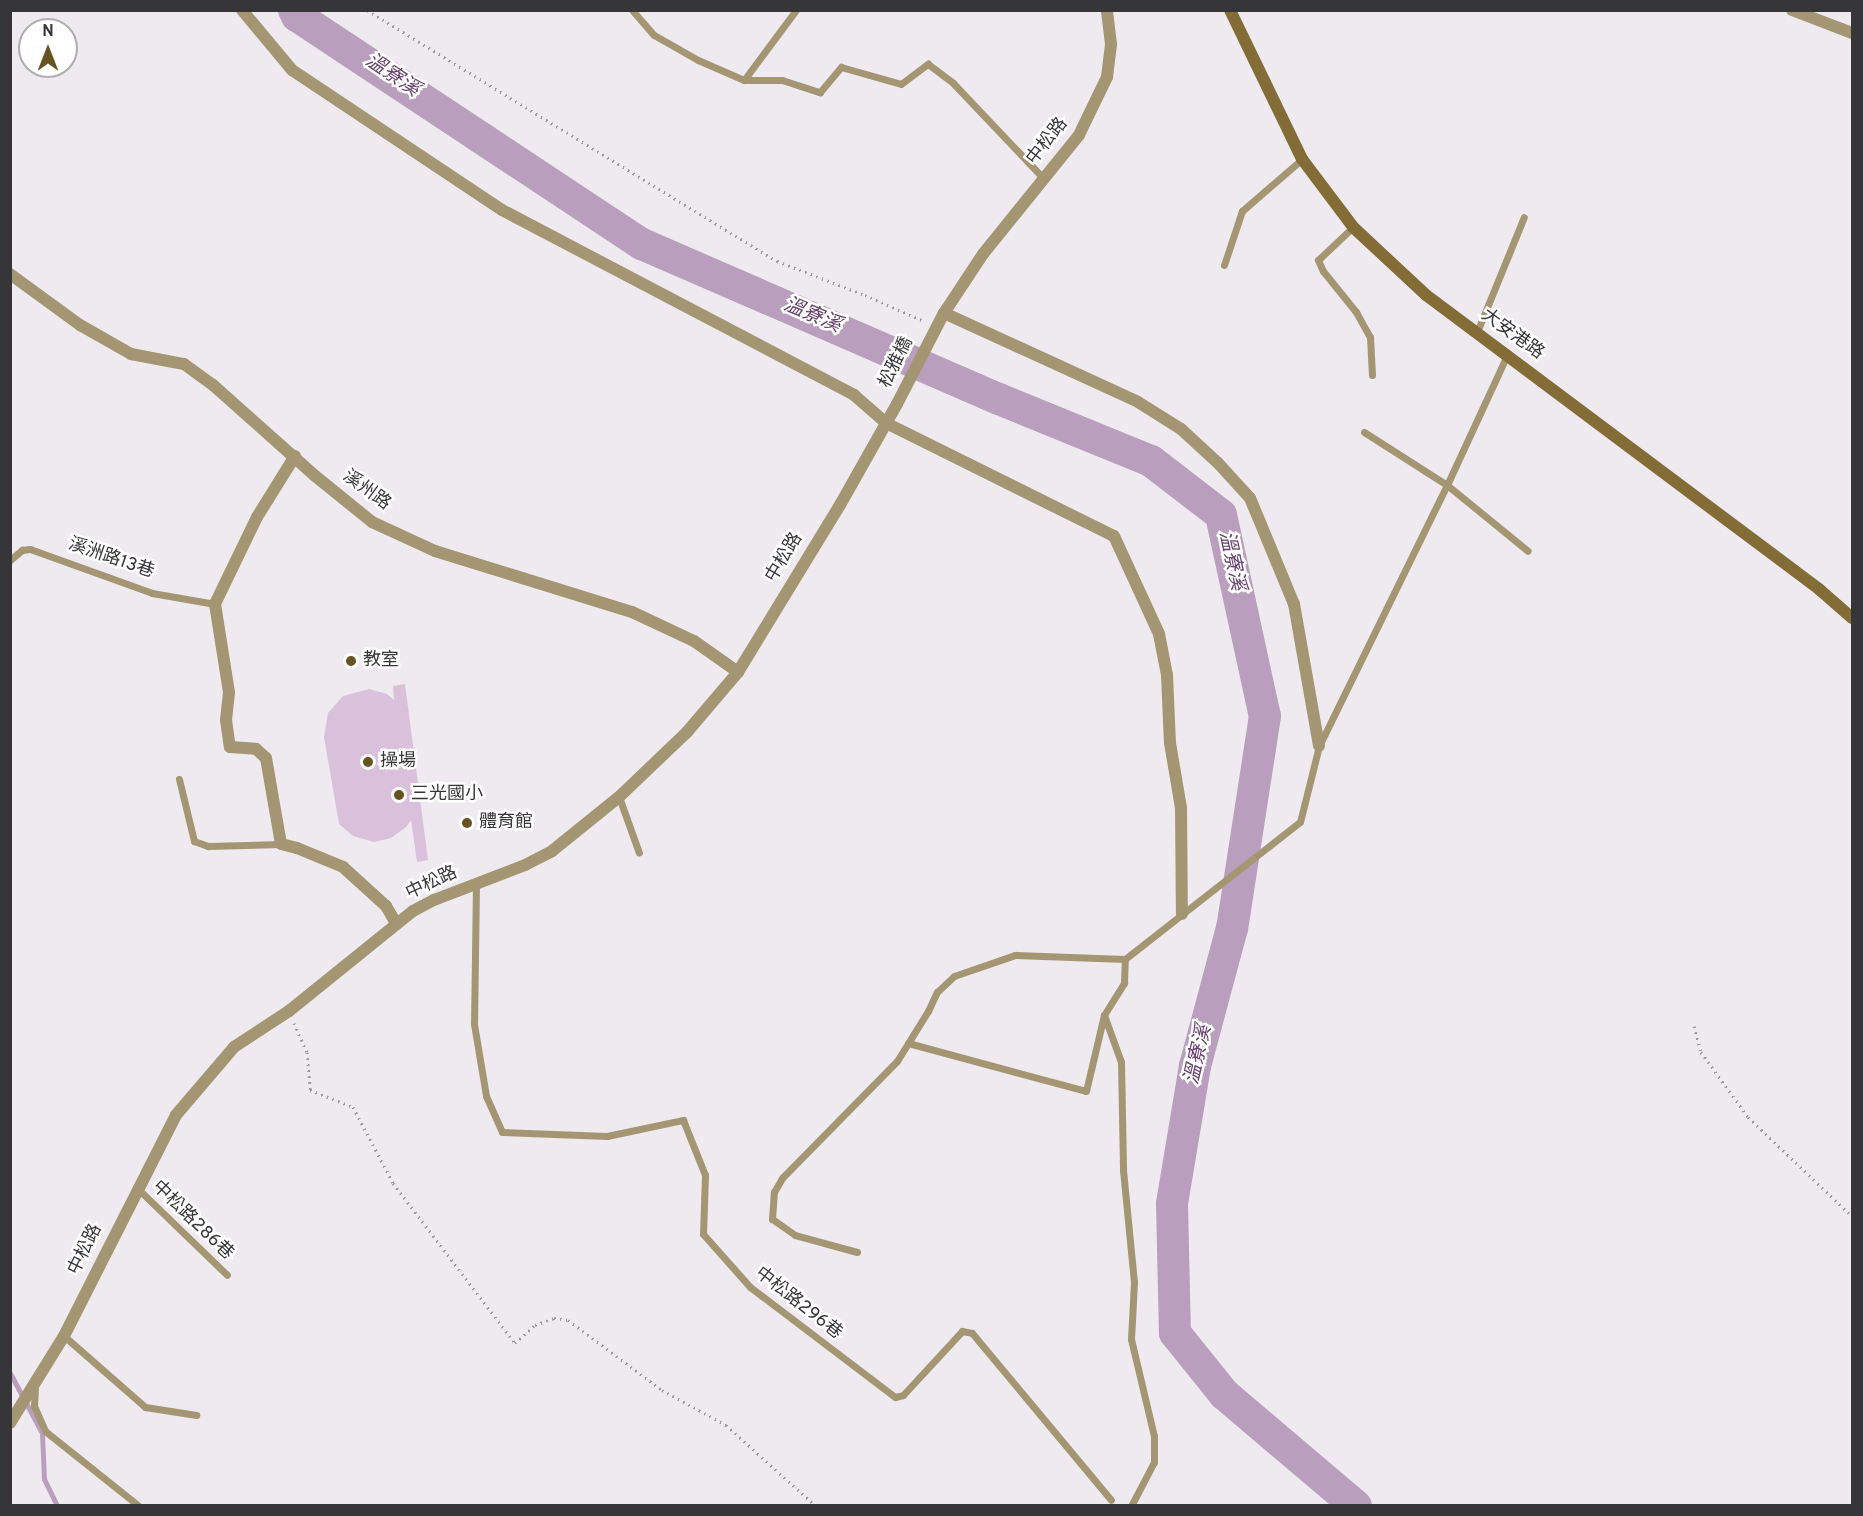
<!DOCTYPE html>
<html>
<head>
<meta charset="utf-8">
<style>
  body { margin:0 }
  #map { position:relative; width:1863px; height:1516px; overflow:hidden; background:#efeaf0; font-family:Overpass,"Noto Sans TC",sans-serif }
  div>[style] { position:absolute }
  .green>* { inset:0; background:#d9c1dc }
  .stream>* { height:5px; margin:-2.5px; padding:0 2.5px; transform-origin:2.5px; border-radius:2.5px; background:#b99ebd }
  .river>* { height:32px; margin:-16px; padding:0 16px; transform-origin:16px; border-radius:16px; background:#b99ebd }
  .path>* { height:3px; margin-top:-1.5px; transform-origin:0; background:repeating-linear-gradient(90deg,#9d999e 0 1.5px,transparent 0 6px) }
  .service>* { height:7px; margin:-3.5px; padding:0 3.5px; transform-origin:3.5px; border-radius:3.5px; background:#a59673 }
  .minor>* { height:12px; margin:-6px; padding:0 6px; transform-origin:6px; border-radius:6px; background:#a59673 }
  .tertiary>* { height:12px; margin:-6px; padding:0 6px; transform-origin:6px; border-radius:6px; background:#a59673 }
  .secondary>* { height:12px; margin:-6px; padding:0 6px; transform-origin:6px; border-radius:6px; background:#836c36 }
  .dots>* { width:16px; height:16px; translate:-50% -50%; box-sizing:border-box; border:3px solid #fff; border-radius:50% }
  span { translate:-50% -50%; white-space:nowrap; text-align:center; line-height:1.15; -webkit-text-stroke:5px #fff; paint-order:stroke }
  .street-label { font-size:18px; color:#363537 }
  .poi-label { font-size:18px; color:#363537 }
  .left { translate:0 -50%; text-align:left }
  .water-label { font-size:20px; color:#66406c; font-style:italic }
  .frame { position:absolute; inset:0; border:12px solid #363537; pointer-events:none }
  .north { position:absolute; left:18px; top:18px; width:60px; height:60px; box-sizing:border-box; background:#fff; border:2px solid #afaeaf; border-radius:50%; rotate:0deg; font-size:16px; font-weight:700; line-height:24px; text-align:center; color:#363537 }
  .north::after { content:''; display:block; margin:auto; width:21px; height:27px; background:#675321; clip-path:polygon(50% 0,100% 100%,50% 72%,0 100%) }
</style>
</head>
<body>
<div id="map">
  <div class="green">
    <i style="clip-path:polygon(405px 684px,428px 860px,417px 862px,411px 820px,406px 827px,391px 838px,374px 842px,353px 836px,339px 824px,324px 737px,328px 713px,343px 696px,369px 689px,387px 694px,394px 700px,393px 686px)"></i>
  </div>
  <div class="stream">
    <i style="left:10px;top:1373px;width:68px;rotate:61.9deg"></i>
    <i style="left:42px;top:1433px;width:46px;rotate:87.5deg"></i>
    <i style="left:44px;top:1479px;width:30px;rotate:64deg"></i>
  </div>
  <div class="river">
    <i style="left:294px;top:10px;width:7px;rotate:63deg"></i>
    <i style="left:297px;top:16px;width:414px;rotate:33.5deg"></i>
    <i style="left:642px;top:244px;width:389px;rotate:23.5deg"></i>
    <i style="left:999px;top:399px;width:164px;rotate:22.2deg"></i>
    <i style="left:1151px;top:461px;width:88px;rotate:37.6deg"></i>
    <i style="left:1221px;top:515px;width:206px;rotate:77.7deg"></i>
    <i style="left:1265px;top:716px;width:215px;rotate:98.8deg"></i>
    <i style="left:1232px;top:928px;width:143px;rotate:105deg"></i>
    <i style="left:1195px;top:1066px;width:140px;rotate:99.5deg"></i>
    <i style="left:1172px;top:1204px;width:129px;rotate:88.7deg"></i>
    <i style="left:1175px;top:1333px;width:78px;rotate:51.2deg"></i>
    <i style="left:1224px;top:1394px;width:173px;rotate:40.3deg"></i>
  </div>
  <div class="path">
    <i style="left:367px;top:10px;width:481px;rotate:31.5deg"></i>
    <i style="left:777px;top:261px;width:94px;rotate:21.1deg"></i>
    <i style="left:865px;top:295px;width:64px;rotate:23.8deg"></i>
    <i style="left:294px;top:1023px;width:32px;rotate:66deg"></i>
    <i style="left:307px;top:1052px;width:38px;rotate:85deg"></i>
    <i style="left:310px;top:1090px;width:46px;rotate:21.6deg"></i>
    <i style="left:353px;top:1107px;width:86px;rotate:62.2deg"></i>
    <i style="left:393px;top:1183px;width:201px;rotate:52.7deg"></i>
    <i style="left:515px;top:1343px;width:27px;rotate:-42deg"></i>
    <i style="left:535px;top:1325px;width:20px;rotate:-20deg"></i>
    <i style="left:554px;top:1318px;width:14px;rotate:8deg"></i>
    <i style="left:568px;top:1320px;width:117px;rotate:36.7deg"></i>
    <i style="left:662px;top:1390px;width:73px;rotate:28.7deg"></i>
    <i style="left:726px;top:1425px;width:121px;rotate:42deg"></i>
    <i style="left:1694px;top:1026px;width:27px;rotate:75deg"></i>
    <i style="left:1701px;top:1052px;width:80px;rotate:54.1deg"></i>
    <i style="left:1748px;top:1117px;width:144px;rotate:43.6deg"></i>
  </div>
  <div class="service">
    <i style="left:632px;top:10px;width:33px;rotate:49deg"></i>
    <i style="left:654px;top:35px;width:51px;rotate:29.6deg"></i>
    <i style="left:698px;top:60px;width:50px;rotate:23.5deg"></i>
    <i style="left:744px;top:80px;width:38px"></i>
    <i style="left:782px;top:80px;width:40px;rotate:18deg"></i>
    <i style="left:820px;top:92px;width:33px;rotate:-50deg"></i>
    <i style="left:841px;top:67px;width:62px;rotate:15.8deg"></i>
    <i style="left:901px;top:84px;width:34px;rotate:-37deg"></i>
    <i style="left:928px;top:64px;width:31px;rotate:37deg"></i>
    <i style="left:953px;top:83px;width:131px;rotate:46.5deg"></i>
    <i style="left:744px;top:80px;width:87px;rotate:-53.4deg"></i>
    <i style="left:1353px;top:227px;width:48px;rotate:136.7deg"></i>
    <i style="left:1318px;top:260px;width:12px;rotate:66deg"></i>
    <i style="left:1323px;top:271px;width:53px;rotate:51.2deg"></i>
    <i style="left:1356px;top:312px;width:29px;rotate:61deg"></i>
    <i style="left:1370px;top:337px;width:38px;rotate:87deg"></i>
    <i style="left:1224px;top:265px;width:57px;rotate:-71.6deg"></i>
    <i style="left:1242px;top:211px;width:79px;rotate:-40.9deg"></i>
    <i style="left:1477px;top:332px;width:124px;rotate:-67.8deg"></i>
    <i style="left:1364px;top:432px;width:98px;rotate:32.6deg"></i>
    <i style="left:1447px;top:485px;width:104px;rotate:39.2deg"></i>
    <i style="left:10px;top:560px;width:16px;rotate:-40deg"></i>
    <i style="left:22px;top:550px;width:8px;rotate:-7deg"></i>
    <i style="left:30px;top:549px;width:130px;rotate:19.8deg"></i>
    <i style="left:152px;top:593px;width:64px;rotate:9.9deg"></i>
    <i style="left:179px;top:779px;width:64px;rotate:76.4deg"></i>
    <i style="left:194px;top:841px;width:15px;rotate:20deg"></i>
    <i style="left:208px;top:846px;width:73px;rotate:-1.6deg"></i>
    <i style="left:619px;top:797px;width:59px;rotate:70.3deg"></i>
    <i style="left:476px;top:884px;width:140px;rotate:90.8deg"></i>
    <i style="left:474px;top:1024px;width:73px;rotate:80.5deg"></i>
    <i style="left:486px;top:1096px;width:39px;rotate:66deg"></i>
    <i style="left:502px;top:1132px;width:105px;rotate:2.2deg"></i>
    <i style="left:607px;top:1136px;width:78px;rotate:-11.9deg"></i>
    <i style="left:683px;top:1120px;width:59px;rotate:68.2deg"></i>
    <i style="left:705px;top:1175px;width:59px;rotate:91.9deg"></i>
    <i style="left:703px;top:1234px;width:71px;rotate:48.4deg"></i>
    <i style="left:750px;top:1287px;width:182px;rotate:37.2deg"></i>
    <i style="left:895px;top:1397px;width:8px;rotate:-14deg"></i>
    <i style="left:903px;top:1395px;width:87px;rotate:-47.3deg"></i>
    <i style="left:962px;top:1331px;width:10px;rotate:11deg"></i>
    <i style="left:972px;top:1333px;width:217px;rotate:50.2deg"></i>
    <i style="left:1104px;top:1015px;width:50px;rotate:70.1deg"></i>
    <i style="left:1121px;top:1062px;width:108px;rotate:88.9deg"></i>
    <i style="left:1123px;top:1170px;width:113px;rotate:84.4deg"></i>
    <i style="left:1134px;top:1282px;width:57px;rotate:93deg"></i>
    <i style="left:1131px;top:1339px;width:100px;rotate:76.7deg"></i>
    <i style="left:1154px;top:1436px;width:26px;rotate:90deg"></i>
    <i style="left:1154px;top:1462px;width:50px;rotate:117.6deg"></i>
    <i style="left:908px;top:1043px;width:184px;rotate:15.1deg"></i>
    <i style="left:1086px;top:1091px;width:78px;rotate:-76.7deg"></i>
    <i style="left:1104px;top:1015px;width:38px;rotate:-58deg"></i>
    <i style="left:1124px;top:983px;width:24px;rotate:-88deg"></i>
    <i style="left:137px;top:1188px;width:125px;rotate:44deg"></i>
    <i style="left:857px;top:1252px;width:64px;rotate:-164.7deg"></i>
    <i style="left:795px;top:1235px;width:28px;rotate:-145deg"></i>
    <i style="left:772px;top:1219px;width:27px;rotate:-86deg"></i>
    <i style="left:774px;top:1192px;width:16px;rotate:-60deg"></i>
    <i style="left:782px;top:1178px;width:164px;rotate:-45.5deg"></i>
    <i style="left:897px;top:1061px;width:59px;rotate:-58.2deg"></i>
    <i style="left:928px;top:1011px;width:21px;rotate:-65deg"></i>
    <i style="left:937px;top:992px;width:23px;rotate:-43deg"></i>
    <i style="left:954px;top:976px;width:65px;rotate:-19deg"></i>
    <i style="left:1015px;top:955px;width:110px;rotate:2.1deg"></i>
    <i style="left:1125px;top:959px;width:222px;rotate:-38.1deg"></i>
    <i style="left:1300px;top:822px;width:78px;rotate:-76deg"></i>
    <i style="left:1319px;top:746px;width:291px;rotate:-63.9deg"></i>
    <i style="left:1447px;top:485px;width:145px;rotate:-65.2deg"></i>
    <i style="left:64px;top:1336px;width:108px;rotate:41.2deg"></i>
    <i style="left:145px;top:1407px;width:52px;rotate:8.9deg"></i>
    <i style="left:35px;top:1387px;width:19px;rotate:93deg"></i>
    <i style="left:34px;top:1406px;width:27px;rotate:66deg"></i>
    <i style="left:45px;top:1431px;width:120px;rotate:38.6deg"></i>
  </div>
  <div class="minor">
    <i style="left:242px;top:10px;width:78px;rotate:50.2deg"></i>
    <i style="left:292px;top:70px;width:252px;rotate:33.7deg"></i>
    <i style="left:502px;top:210px;width:398px;rotate:27.7deg"></i>
    <i style="left:854px;top:395px;width:43px;rotate:41.2deg"></i>
    <i style="left:886px;top:423px;width:254px;rotate:26.4deg"></i>
    <i style="left:1114px;top:536px;width:108px;rotate:65.3deg"></i>
    <i style="left:1159px;top:634px;width:42px;rotate:79deg"></i>
    <i style="left:1167px;top:675px;width:68px;rotate:87.5deg"></i>
    <i style="left:1170px;top:743px;width:66px;rotate:80.4deg"></i>
    <i style="left:1181px;top:808px;width:106px;rotate:89.5deg"></i>
    <i style="left:1792px;top:10px;width:64px;rotate:21deg"></i>
    <i style="left:10px;top:274px;width:87px;rotate:36.1deg"></i>
    <i style="left:80px;top:325px;width:59px;rotate:29.6deg"></i>
    <i style="left:131px;top:354px;width:54px;rotate:10.7deg"></i>
    <i style="left:184px;top:364px;width:36px;rotate:36deg"></i>
    <i style="left:213px;top:385px;width:135px;rotate:41.7deg"></i>
    <i style="left:314px;top:475px;width:75px;rotate:39deg"></i>
    <i style="left:372px;top:522px;width:69px;rotate:24.7deg"></i>
    <i style="left:435px;top:551px;width:206px;rotate:17.2deg"></i>
    <i style="left:632px;top:612px;width:68px;rotate:25.1deg"></i>
    <i style="left:694px;top:641px;width:54px;rotate:35.2deg"></i>
    <i style="left:944px;top:313px;width:213px;rotate:24.6deg"></i>
    <i style="left:1138px;top:402px;width:51px;rotate:32.1deg"></i>
    <i style="left:1181px;top:429px;width:50px;rotate:42.6deg"></i>
    <i style="left:1218px;top:463px;width:47px;rotate:47.6deg"></i>
    <i style="left:1250px;top:498px;width:115px;rotate:67.5deg"></i>
    <i style="left:1294px;top:604px;width:144px;rotate:80deg"></i>
    <i style="left:295px;top:456px;width:72px;rotate:121.9deg"></i>
    <i style="left:257px;top:517px;width:97px;rotate:115.8deg"></i>
    <i style="left:215px;top:604px;width:89px;rotate:81deg"></i>
    <i style="left:229px;top:692px;width:28px;rotate:96deg"></i>
    <i style="left:226px;top:720px;width:27px;rotate:82deg"></i>
    <i style="left:230px;top:747px;width:26px;rotate:4deg"></i>
    <i style="left:256px;top:749px;width:13px;rotate:42deg"></i>
    <i style="left:266px;top:758px;width:87px;rotate:80.1deg"></i>
    <i style="left:281px;top:844px;width:16px;rotate:14deg"></i>
    <i style="left:297px;top:848px;width:50px;rotate:22.4deg"></i>
    <i style="left:343px;top:867px;width:58px;rotate:42.2deg"></i>
    <i style="left:386px;top:906px;width:20px;rotate:60deg"></i>
  </div>
  <div class="tertiary">
    <i style="left:10px;top:1423px;width:102px;rotate:-58.2deg"></i>
    <i style="left:64px;top:1336px;width:248px;rotate:-63.1deg"></i>
    <i style="left:176px;top:1115px;width:89px;rotate:-49.5deg"></i>
    <i style="left:234px;top:1047px;width:66px;rotate:-33.2deg"></i>
    <i style="left:289px;top:1011px;width:159px;rotate:-38.9deg"></i>
    <i style="left:413px;top:911px;width:24px;rotate:-28deg"></i>
    <i style="left:434px;top:900px;width:97px;rotate:-21deg"></i>
    <i style="left:525px;top:865px;width:30px;rotate:-27deg"></i>
    <i style="left:552px;top:851px;width:86px;rotate:-38.9deg"></i>
    <i style="left:619px;top:797px;width:94px;rotate:-43.7deg"></i>
    <i style="left:687px;top:732px;width:79px;rotate:-49.6deg"></i>
    <i style="left:738px;top:672px;width:196px;rotate:-58.6deg"></i>
    <i style="left:840px;top:505px;width:116px;rotate:-60.6deg"></i>
    <i style="left:897px;top:404px;width:102px;rotate:-62.7deg"></i>
    <i style="left:944px;top:313px;width:71px;rotate:-56.5deg"></i>
    <i style="left:983px;top:254px;width:153px;rotate:-51.1deg"></i>
    <i style="left:1079px;top:135px;width:64px;rotate:-64.2deg"></i>
    <i style="left:1107px;top:77px;width:33px;rotate:-83deg"></i>
    <i style="left:1111px;top:44px;width:34px;rotate:-97deg"></i>
  </div>
  <div class="secondary">
    <i style="left:1230px;top:10px;width:165px;rotate:64.2deg"></i>
    <i style="left:1302px;top:159px;width:85px;rotate:53.1deg"></i>
    <i style="left:1353px;top:227px;width:100px;rotate:43deg"></i>
    <i style="left:1426px;top:295px;width:492px;rotate:36.8deg"></i>
    <i style="left:1820px;top:590px;width:43px;rotate:41.2deg"></i>
  </div>
  <div class="dots">
    <i style="left:351px;top:661px;background:#675321"></i>
    <i style="left:368px;top:762px;background:#675321"></i>
    <i style="left:399px;top:795px;background:#675321"></i>
    <i style="left:467px;top:823px;background:#675321"></i>
  </div>
  <div class="street-label">
    <span style="left:1048px;top:142px;rotate:-52deg">中松路</span>
    <span style="left:1512px;top:335px;rotate:36deg">大安港路</span>
    <span style="left:897px;top:363px;rotate:-64deg">松雅橋</span>
    <span style="left:366px;top:491px;rotate:36deg">溪州路</span>
    <span style="left:785px;top:558px;rotate:-59deg">中松路</span>
    <span style="left:111px;top:559px;rotate:19deg">溪洲路13巷</span>
    <span style="left:432px;top:884px;rotate:-25deg">中松路</span>
    <span style="left:192px;top:1221px;rotate:44deg">中松路286巷</span>
    <span style="left:86px;top:1250px;rotate:-64deg">中松路</span>
    <span style="left:798px;top:1304px;rotate:38deg">中松路296巷</span>
  </div>
  <div class="poi-label">
    <span class="left" style="left:363px;top:661px">教室</span>
    <span class="left" style="left:380px;top:762px">操場</span>
    <span class="left" style="left:411px;top:795px">三光國小</span>
    <span class="left" style="left:479px;top:823px">體育館</span>
  </div>
  <div class="water-label">
    <span style="left:392px;top:76px;rotate:34deg">溫寮溪</span>
    <span style="left:812px;top:316px;rotate:23deg">溫寮溪</span>
    <span style="left:1231px;top:561px;rotate:78deg">溫寮溪</span>
    <span style="left:1199px;top:1055px;rotate:-77deg">溫寮溪</span>
  </div>
  <div class="frame"></div>
  <div class="north">N</div>
</div>
</body>
</html>
